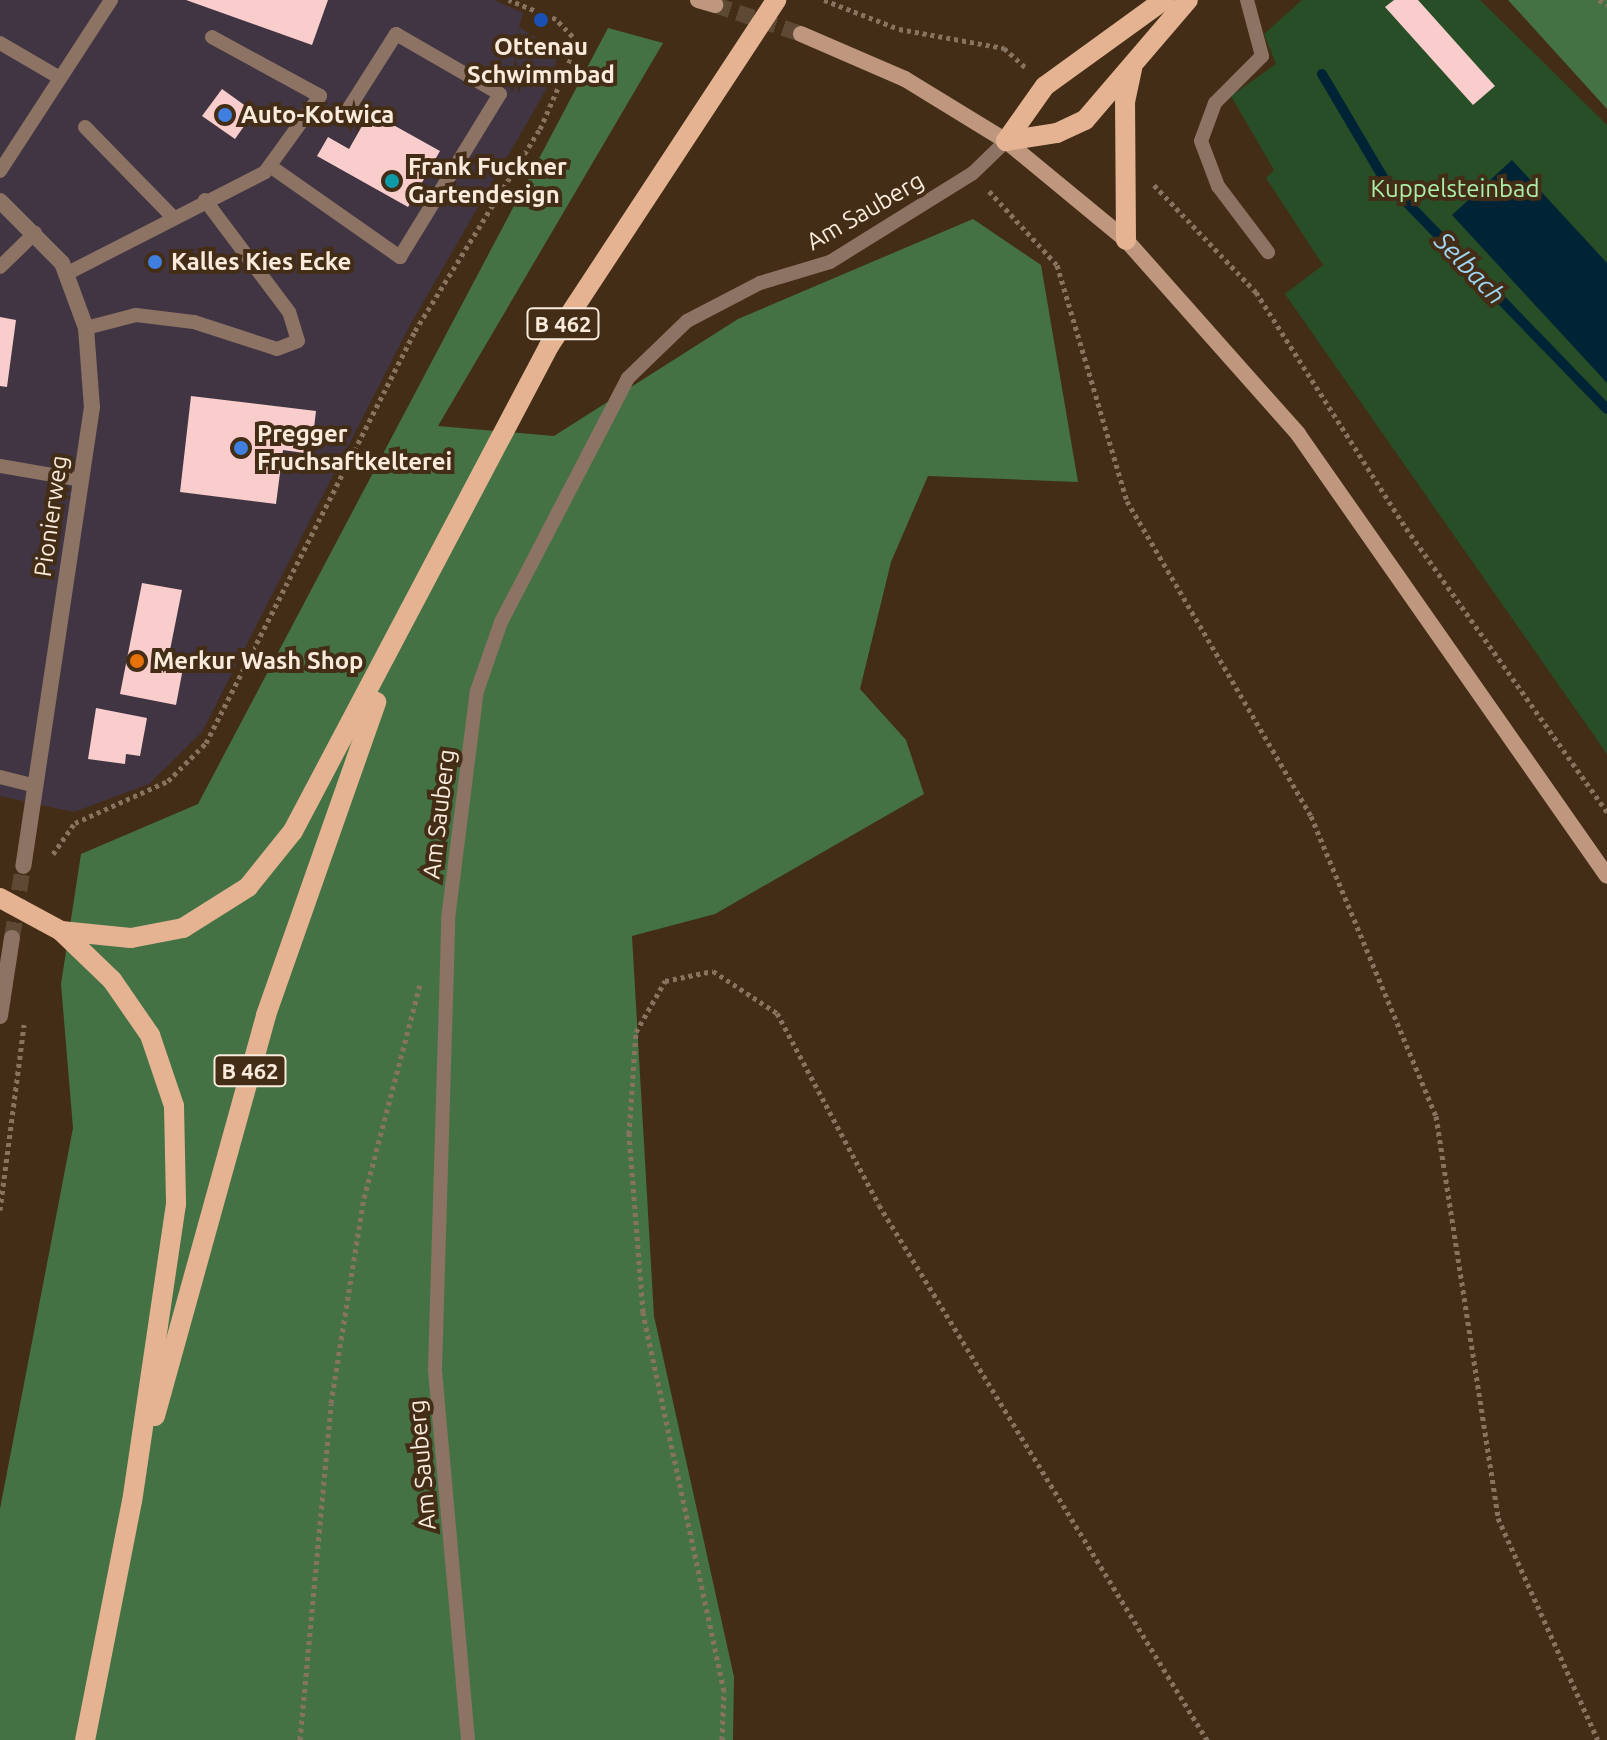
<!DOCTYPE html>
<html>
<head>
<meta charset="utf-8">
<style>
  body { margin:0 }
  #map { position:relative; width:1607px; height:1740px; overflow:hidden; background:#432d16; font-family:Ubuntu,sans-serif }
  div>[style] { position:absolute }
  .commercial>* { inset:0; background:#423543 }
  .green>* { inset:0; background:#284e28 }
  .forest>* { inset:0; background:#457244 }
  .water>* { inset:0; background:#002435 }
  .stream>* { height:10px; margin:-5px; padding:0 5px; transform-origin:5px; border-radius:5px; background:#002435 }
  .building>* { inset:0; background:#f8cdcc }
  .minor-tunnel>* { height:16px; margin-top:-8px; transform-origin:0; background:repeating-linear-gradient(90deg,#5e4a34 0 16px,transparent 0 24px) }
  .secondary-tunnel>* { height:16px; margin-top:-8px; transform-origin:0; background:repeating-linear-gradient(90deg,#5e4a34 0 16px,transparent 0 24px) }
  .path>* { height:5px; margin-top:-2.5px; transform-origin:0; background:repeating-linear-gradient(90deg,#877460 0 4px,transparent 0 8px) }
  .service>* { height:14px; margin:-7px; padding:0 7px; transform-origin:7px; border-radius:7px; background:#8c7364 }
  .minor>* { height:16px; margin:-8px; padding:0 8px; transform-origin:8px; border-radius:8px; background:#8c7364 }
  .secondary>* { height:16px; margin:-8px; padding:0 8px; transform-origin:8px; border-radius:8px; background:#be977e }
  .primary>* { height:20px; margin:-10px; padding:0 10px; transform-origin:10px; border-radius:10px; background:#e5b392 }
  .dots>* { width:22px; height:22px; translate:-50% -50%; box-sizing:border-box; border:4px solid #432d16; border-radius:50% }
  span { translate:-50% -50%; white-space:nowrap; text-align:center; line-height:1.15; -webkit-text-stroke:8px #432d16; paint-order:stroke }
  .shield-label span { padding:2px 6px; background:#432d16; border:2px solid; border-radius:6px; -webkit-text-stroke-width:0 }
  .shield-label { font-size:22px; color:#faebdd; font-weight:700 }
  .poi-label { font-size:24px; color:#faebdd; font-weight:700 }
  .left { translate:0 -50%; text-align:left }
  .park-label { font-size:24px; color:#aaeea9 }
  .street-label { font-size:24px; color:#faebdd }
  .water-label { font-size:26px; color:#9fd4f3; font-style:italic }
</style>
</head>
<body>
<div id="map">
  <div class="commercial">
    <i style="clip-path:polygon(0 0,494px 0,523px 13px,519px 27px,559px 51px,551px 81px,410px 325px,202px 732px,149px 784px,74px 812px,0 796px)"></i>
  </div>
  <div class="green">
    <i style="clip-path:polygon(1302px 0,1480px 0,1607px 125px,1607px 754px,1285px 294px,1323px 265px,1266px 178px,1274px 170px,1231px 96px,1276px 64px,1264px 34px)"></i>
  </div>
  <div class="forest">
    <i style="clip-path:polygon(1508px 0,1607px 0,1607px 109px)"></i>
    <i style="clip-path:polygon(608px 28px,663px 43px,438px 426px,554px 436px,738px 319px,973px 219px,1041px 265px,1078px 482px,928px 476px,891px 562px,860px 689px,906px 740px,924px 794px,715px 914px,632px 936px,654px 1316px,734px 1677px,733px 1740px,0 1740px,0 1509px,73px 1128px,61px 984px,81px 854px,198px 804px)"></i>
  </div>
  <div class="water">
    <i style="clip-path:polygon(1512px 160px,1607px 263px,1607px 383px,1452px 215px)"></i>
  </div>
  <div class="stream">
    <i style="left:1322px;top:74px;width:122px;rotate:59.4deg"></i>
    <i style="left:1384px;top:179px;width:320px;rotate:45.9deg"></i>
  </div>
  <div class="building">
    <i style="clip-path:polygon(186px 0,328px 0,312px 45px)"></i>
    <i style="clip-path:polygon(1394px 0,1418px 0,1495px 86px,1473px 105px,1385px 7px)"></i>
    <i style="clip-path:polygon(222px 89px,254px 112px,235px 139px,202px 116px)"></i>
    <i style="clip-path:polygon(370px 112px,440px 151px,408px 207px,317px 156px,328px 137px,349px 149px)"></i>
    <i style="clip-path:polygon(0 317px,16px 320px,7px 387px,0 386px)"></i>
    <i style="clip-path:polygon(191px 396px,316px 411px,311px 454px,283px 450px,276px 504px,180px 492px)"></i>
    <i style="clip-path:polygon(142px 583px,182px 590px,168px 660px,184px 663px,176px 705px,120px 694px)"></i>
    <i style="clip-path:polygon(96px 708px,147px 718px,140px 756px,126px 754px,125px 764px,88px 759px)"></i>
  </div>
  <div class="minor-tunnel">
    <i style="left:12px;top:938px;width:73px;rotate:-81.3deg"></i>
  </div>
  <div class="secondary-tunnel">
    <i style="left:715px;top:5px;width:91px;rotate:18.6deg"></i>
  </div>
  <div class="path">
    <i style="left:824px;top:0;width:80px;rotate:21.1deg"></i>
    <i style="left:899px;top:29px;width:107px;rotate:10.3deg"></i>
    <i style="left:1004px;top:48px;width:30px;rotate:42deg"></i>
    <i style="left:1599px;top:0;width:9px;rotate:32deg"></i>
    <i style="left:1154px;top:185px;width:148px;rotate:46.4deg"></i>
    <i style="left:1256px;top:292px;width:280px;rotate:57.6deg"></i>
    <i style="left:1406px;top:528px;width:348px;rotate:54.7deg"></i>
    <i style="left:989px;top:191px;width:100px;rotate:47.4deg"></i>
    <i style="left:1057px;top:265px;width:246px;rotate:73.5deg"></i>
    <i style="left:1127px;top:501px;width:365px;rotate:59.7deg"></i>
    <i style="left:1311px;top:816px;width:325px;rotate:67.4deg"></i>
    <i style="left:1436px;top:1116px;width:407px;rotate:81.2deg"></i>
    <i style="left:1498px;top:1518px;width:243px;rotate:65.8deg"></i>
    <i style="left:53px;top:854px;width:38px;rotate:-55deg"></i>
    <i style="left:75px;top:823px;width:102px;rotate:-24.3deg"></i>
    <i style="left:168px;top:781px;width:54px;rotate:-45deg"></i>
    <i style="left:206px;top:743px;width:462px;rotate:-63.1deg"></i>
    <i style="left:415px;top:331px;width:238px;rotate:-58.3deg"></i>
    <i style="left:540px;top:129px;width:95px;rotate:-66.4deg"></i>
    <i style="left:578px;top:42px;width:32px;rotate:-134deg"></i>
    <i style="left:556px;top:19px;width:51px;rotate:-158deg"></i>
    <i style="left:0;top:1210px;width:187px;rotate:-82.6deg"></i>
    <i style="left:300px;top:1740px;width:338px;rotate:-84.7deg"></i>
    <i style="left:331px;top:1403px;width:208px;rotate:-80.9deg"></i>
    <i style="left:364px;top:1198px;width:220px;rotate:-75.3deg"></i>
    <i style="left:722px;top:1740px;width:49px;rotate:-87.7deg"></i>
    <i style="left:724px;top:1691px;width:388px;rotate:-102.1deg"></i>
    <i style="left:643px;top:1312px;width:179px;rotate:-94.5deg"></i>
    <i style="left:629px;top:1134px;width:102px;rotate:-86.1deg"></i>
    <i style="left:636px;top:1032px;width:59px;rotate:-60.4deg"></i>
    <i style="left:665px;top:981px;width:49px;rotate:-11.8deg"></i>
    <i style="left:713px;top:971px;width:77px;rotate:33.3deg"></i>
    <i style="left:777px;top:1013px;width:217px;rotate:62deg"></i>
    <i style="left:879px;top:1205px;width:628px;rotate:58.49deg"></i>
  </div>
  <div class="service">
    <i style="left:1247px;top:0;width:58px;rotate:75deg"></i>
    <i style="left:1262px;top:56px;width:66px;rotate:135deg"></i>
    <i style="left:1215px;top:103px;width:40px;rotate:110.2deg"></i>
    <i style="left:1201px;top:141px;width:48px;rotate:69.3deg"></i>
    <i style="left:1218px;top:186px;width:83px;rotate:52.9deg"></i>
    <i style="left:0;top:43px;width:69px;rotate:30.3deg"></i>
    <i style="left:85px;top:127px;width:124px;rotate:45.7deg"></i>
    <i style="left:270px;top:166px;width:159px;rotate:35deg"></i>
    <i style="left:400px;top:257px;width:191px;rotate:-58.5deg"></i>
    <i style="left:500px;top:94px;width:120px;rotate:-150deg"></i>
    <i style="left:396px;top:34px;width:101px;rotate:122.4deg"></i>
    <i style="left:342px;top:119px;width:32px;rotate:-160deg"></i>
    <i style="left:0;top:171px;width:204px;rotate:-57deg"></i>
    <i style="left:0;top:267px;width:49px;rotate:-44.2deg"></i>
    <i style="left:66px;top:274px;width:224px;rotate:-27.1deg"></i>
    <i style="left:265px;top:172px;width:94px;rotate:-54.1deg"></i>
    <i style="left:320px;top:96px;width:123px;rotate:-151.4deg"></i>
    <i style="left:86px;top:328px;width:52px;rotate:-14.6deg"></i>
    <i style="left:136px;top:315px;width:58px;rotate:6.9deg"></i>
    <i style="left:194px;top:322px;width:87px;rotate:18deg"></i>
    <i style="left:277px;top:349px;width:22px;rotate:-21deg"></i>
    <i style="left:298px;top:341px;width:30px;rotate:-107deg"></i>
    <i style="left:289px;top:312px;width:140px;rotate:-126.9deg"></i>
    <i style="left:0;top:466px;width:82px;rotate:9.8deg"></i>
    <i style="left:0;top:777px;width:36px;rotate:14deg"></i>
    <i style="left:468px;top:1740px;width:372px;rotate:-95.1deg"></i>
    <i style="left:435px;top:1369px;width:450px;rotate:-88.3deg"></i>
    <i style="left:448px;top:919px;width:230px;rotate:-82.8deg"></i>
    <i style="left:477px;top:691px;width:73px;rotate:-70.8deg"></i>
    <i style="left:501px;top:622px;width:275px;rotate:-62.5deg"></i>
    <i style="left:628px;top:378px;width:82px;rotate:-44deg"></i>
    <i style="left:687px;top:321px;width:82px;rotate:-27.5deg"></i>
    <i style="left:760px;top:283px;width:73px;rotate:-16.7deg"></i>
    <i style="left:830px;top:262px;width:168px;rotate:-31.9deg"></i>
    <i style="left:973px;top:173px;width:46px;rotate:-44.1deg"></i>
  </div>
  <div class="minor">
    <i style="left:0;top:201px;width:88px;rotate:45deg"></i>
    <i style="left:62px;top:263px;width:69px;rotate:69.7deg"></i>
    <i style="left:86px;top:328px;width:79px;rotate:85.7deg"></i>
    <i style="left:92px;top:407px;width:464px;rotate:98.5deg"></i>
    <i style="left:0;top:1016px;width:79px;rotate:-81.3deg"></i>
  </div>
  <div class="secondary">
    <i style="left:698px;top:0;width:18px;rotate:16deg"></i>
    <i style="left:801px;top:34px;width:113px;rotate:23.4deg"></i>
    <i style="left:905px;top:79px;width:119px;rotate:31.5deg"></i>
    <i style="left:1006px;top:141px;width:156px;rotate:39.5deg"></i>
    <i style="left:1126px;top:240px;width:259px;rotate:48.4deg"></i>
    <i style="left:1298px;top:434px;width:539px;rotate:55.04deg"></i>
  </div>
  <div class="primary">
    <i style="left:1006px;top:141px;width:52px;rotate:-8.9deg"></i>
    <i style="left:1057px;top:133px;width:31px;rotate:-25deg"></i>
    <i style="left:1085px;top:120px;width:158px;rotate:-49.4deg"></i>
    <i style="left:1006px;top:141px;width:67px;rotate:-54.7deg"></i>
    <i style="left:1045px;top:86px;width:147px;rotate:-35.9deg"></i>
    <i style="left:1126px;top:240px;width:138px;rotate:-90.4deg"></i>
    <i style="left:1125px;top:102px;width:35px;rotate:-78deg"></i>
    <i style="left:0;top:898px;width:69px;rotate:28.4deg"></i>
    <i style="left:61px;top:931px;width:71px;rotate:43.9deg"></i>
    <i style="left:112px;top:980px;width:67px;rotate:55.4deg"></i>
    <i style="left:150px;top:1035px;width:75px;rotate:71.3deg"></i>
    <i style="left:174px;top:1106px;width:98px;rotate:88.8deg"></i>
    <i style="left:176px;top:1204px;width:300px;rotate:98.4deg"></i>
    <i style="left:132px;top:1501px;width:244px;rotate:101.1deg"></i>
    <i style="left:61px;top:931px;width:70px;rotate:5.7deg"></i>
    <i style="left:131px;top:938px;width:53px;rotate:-10.9deg"></i>
    <i style="left:183px;top:928px;width:77px;rotate:-32.2deg"></i>
    <i style="left:248px;top:887px;width:72px;rotate:-51.2deg"></i>
    <i style="left:293px;top:831px;width:548px;rotate:-62.17deg"></i>
    <i style="left:549px;top:346px;width:414px;rotate:-56.7deg"></i>
    <i style="left:155px;top:1416px;width:416px;rotate:-74.5deg"></i>
    <i style="left:266px;top:1015px;width:332px;rotate:-70.6deg"></i>
  </div>
  <div class="dots">
    <i style="left:541px;top:20px;background:#1a4fb4"></i>
    <i style="left:225px;top:115px;background:#3f7fe0"></i>
    <i style="left:392px;top:181px;background:#0f9aa8"></i>
    <i style="left:155px;top:262px;background:#3f7fe0"></i>
    <i style="left:241px;top:448px;background:#3f7fe0"></i>
    <i style="left:137px;top:661px;background:#e8710a"></i>
  </div>
  <div class="shield-label">
    <span style="left:563px;top:324px">B 462</span>
    <span style="left:250px;top:1071px">B 462</span>
  </div>
  <div class="poi-label">
    <span style="left:541px;top:61px">Ottenau<br>Schwimmbad</span>
    <span class="left" style="left:241px;top:115px">Auto-Kotwica</span>
    <span class="left" style="left:408px;top:181px">Frank Fuckner<br>Gartendesign</span>
    <span class="left" style="left:171px;top:262px">Kalles Kies Ecke</span>
    <span class="left" style="left:257px;top:448px">Pregger<br>Fruchsaftkelterei</span>
    <span class="left" style="left:153px;top:661px">Merkur Wash Shop</span>
  </div>
  <div class="park-label">
    <span style="left:1455px;top:189px">Kuppelsteinbad</span>
  </div>
  <div class="street-label">
    <span style="left:865px;top:211px;rotate:-30deg">Am Sauberg</span>
    <span style="left:51px;top:516px;rotate:-82deg">Pionierweg</span>
    <span style="left:439px;top:814px;rotate:-83deg">Am Sauberg</span>
    <span style="left:422px;top:1465px;rotate:-95deg">Am Sauberg</span>
  </div>
  <div class="water-label">
    <span style="left:1470px;top:268px;rotate:46deg">Selbach</span>
  </div>
</div>
</body>
</html>
